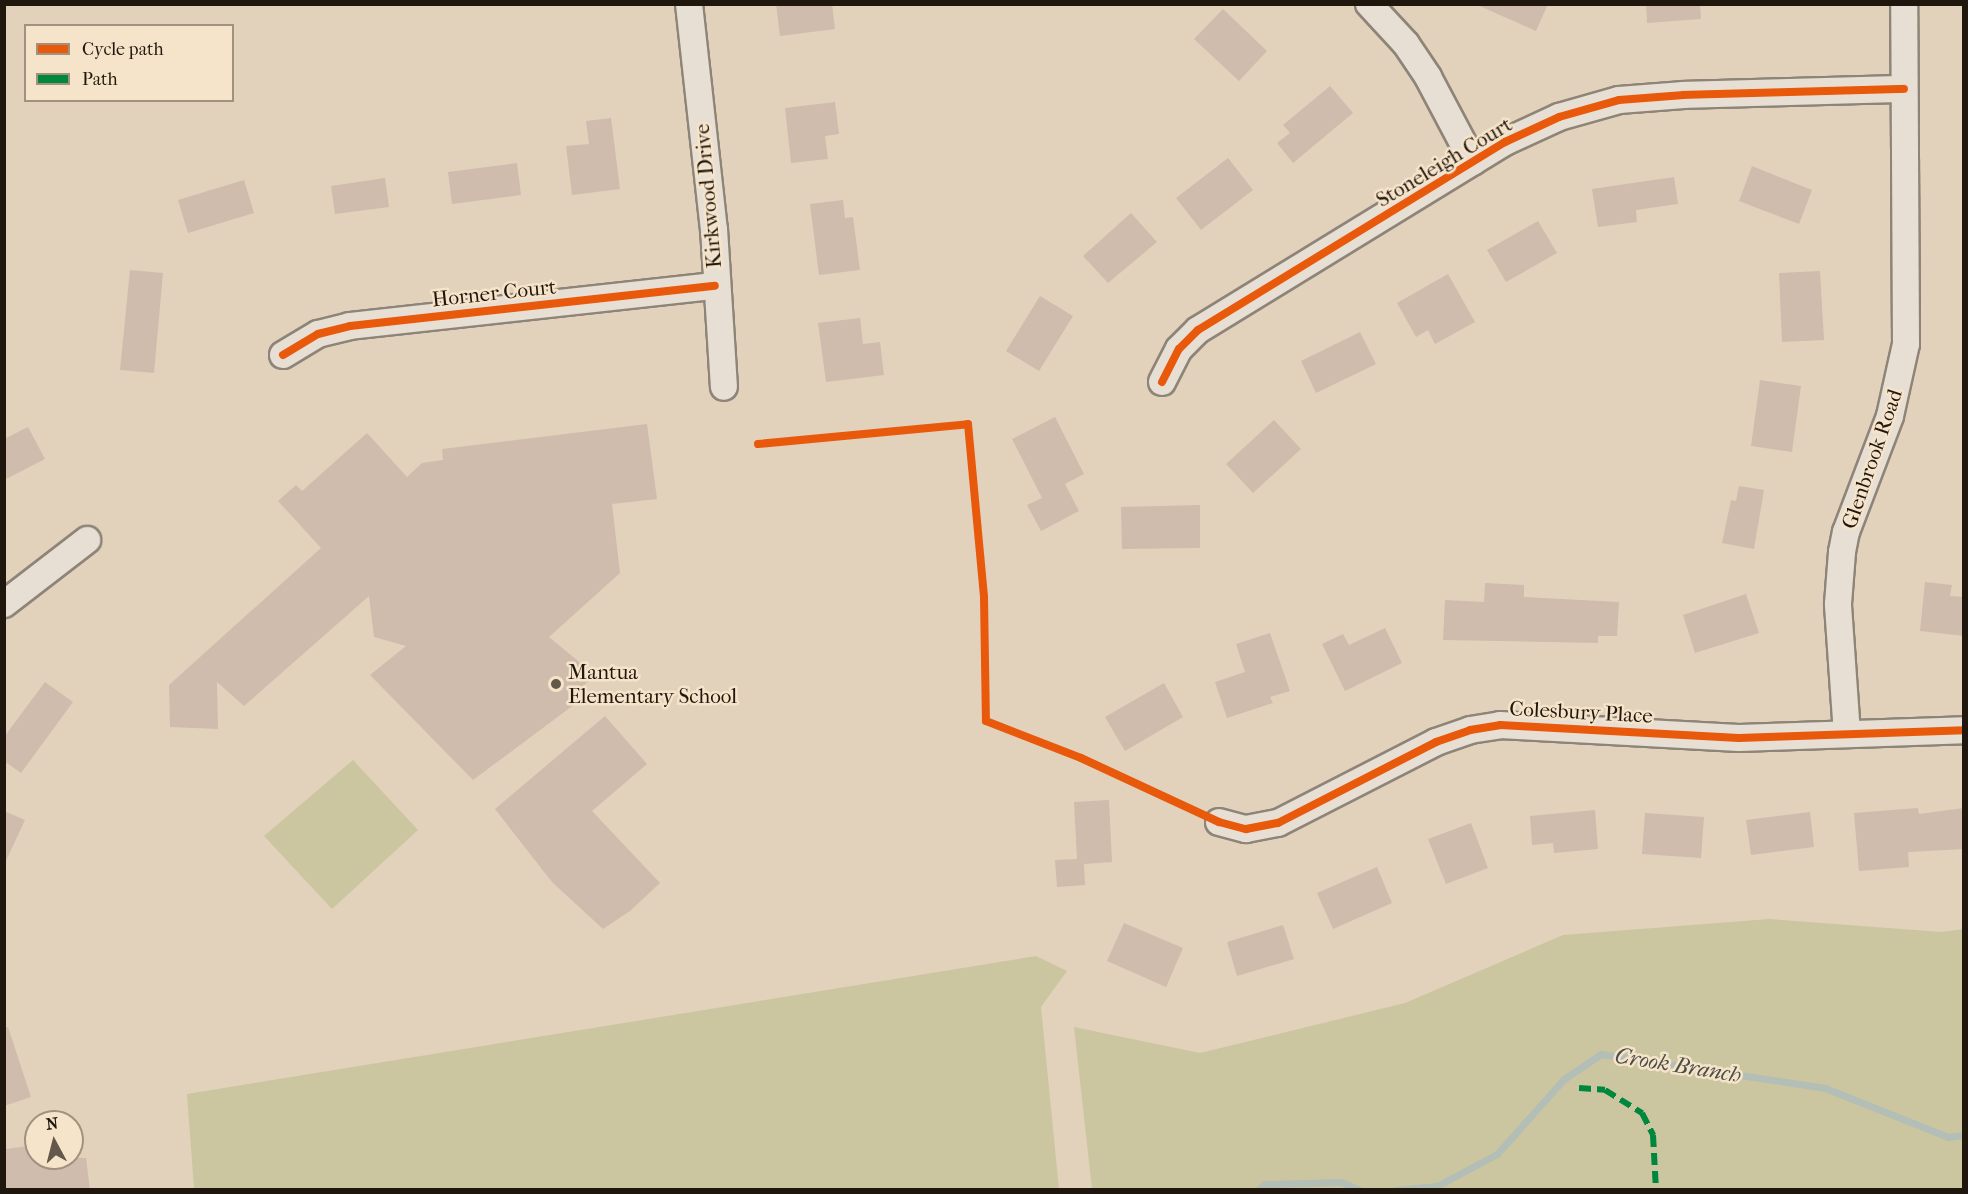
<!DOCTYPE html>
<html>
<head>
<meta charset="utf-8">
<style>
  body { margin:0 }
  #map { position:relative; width:1968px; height:1194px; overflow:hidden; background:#e2d2bc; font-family:"IM FELL French Canon",serif }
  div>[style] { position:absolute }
  .green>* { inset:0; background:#cbc6a0 }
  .stream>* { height:7px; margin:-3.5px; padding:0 3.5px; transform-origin:3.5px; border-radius:3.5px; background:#b2beb6 }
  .building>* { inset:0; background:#cfbcac }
  .roads { filter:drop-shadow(2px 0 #8e8477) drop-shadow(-2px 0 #8e8477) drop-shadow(0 2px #8e8477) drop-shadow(0 -2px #8e8477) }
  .street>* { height:26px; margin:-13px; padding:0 13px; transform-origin:13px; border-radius:13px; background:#e7dfd4 }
  .quiet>* { height:6px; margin-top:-3px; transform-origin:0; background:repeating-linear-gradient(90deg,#00873e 0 12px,transparent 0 18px) }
  .cycleway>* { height:8px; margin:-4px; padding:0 4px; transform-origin:4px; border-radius:4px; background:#e8590c }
  .dots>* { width:16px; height:16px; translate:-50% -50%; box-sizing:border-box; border:3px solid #f6e4ca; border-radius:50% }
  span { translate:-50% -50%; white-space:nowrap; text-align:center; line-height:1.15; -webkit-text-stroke:5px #f6e4ca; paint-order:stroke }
  .street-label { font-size:21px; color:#1f160d }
  .poi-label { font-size:21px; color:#1f160d }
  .left { translate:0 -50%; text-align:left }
  .water-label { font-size:22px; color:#4b4e47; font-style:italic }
  .frame { position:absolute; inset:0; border:6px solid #1f160d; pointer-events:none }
  .legend { position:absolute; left:24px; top:24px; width:210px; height:78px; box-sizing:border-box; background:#f6e4ca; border:2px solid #a0927e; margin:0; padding:8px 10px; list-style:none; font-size:18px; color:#1f160d }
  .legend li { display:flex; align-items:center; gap:12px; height:30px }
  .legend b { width:30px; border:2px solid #a0927e }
  .north { position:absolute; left:24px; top:1110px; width:60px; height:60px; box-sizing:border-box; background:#f6e4ca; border:2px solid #a0927e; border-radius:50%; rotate:353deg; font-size:16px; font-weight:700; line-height:24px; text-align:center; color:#1f160d }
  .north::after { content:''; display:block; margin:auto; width:21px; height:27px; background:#63584a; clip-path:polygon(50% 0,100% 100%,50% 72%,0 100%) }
</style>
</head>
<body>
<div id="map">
  <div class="green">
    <i style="clip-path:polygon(353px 760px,418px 830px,332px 909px,264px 836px)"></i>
    <i style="clip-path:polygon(1769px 919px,1942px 932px,1963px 929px,1963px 1189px,1092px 1189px,1074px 1027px,1200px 1053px,1405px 1003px,1563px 935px)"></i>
    <i style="clip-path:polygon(1036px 956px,1067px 971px,1041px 1007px,1059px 1189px,194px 1189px,187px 1094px)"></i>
  </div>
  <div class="stream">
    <i style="left:1258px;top:1190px;width:9px;rotate:-41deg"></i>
    <i style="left:1265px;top:1184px;width:76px;rotate:-1.5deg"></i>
    <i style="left:1341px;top:1182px;width:21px;rotate:23deg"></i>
    <i style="left:1396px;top:1190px;width:41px;rotate:-5.6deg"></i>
    <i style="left:1437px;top:1186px;width:68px;rotate:-28.1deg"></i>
    <i style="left:1497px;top:1154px;width:101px;rotate:-48.2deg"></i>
    <i style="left:1564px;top:1079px;width:45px;rotate:-34deg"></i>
    <i style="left:1601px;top:1054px;width:227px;rotate:8.6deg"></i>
    <i style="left:1825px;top:1088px;width:132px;rotate:21.7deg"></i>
    <i style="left:1948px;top:1137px;width:16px;rotate:-7deg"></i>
  </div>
  <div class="building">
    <i style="clip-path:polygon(776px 4px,832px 4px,835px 29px,780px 36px)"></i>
    <i style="clip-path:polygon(1475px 4px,1548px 4px,1536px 31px)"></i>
    <i style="clip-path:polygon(1646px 4px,1700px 4px,1701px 19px,1647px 23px)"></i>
    <i style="clip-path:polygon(1223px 9px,1267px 51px,1239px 81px,1194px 39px)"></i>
    <i style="clip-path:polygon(1330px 86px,1353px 113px,1293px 163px,1277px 143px,1290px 133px,1283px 125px)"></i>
    <i style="clip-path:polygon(835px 102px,839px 134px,825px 136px,828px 159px,791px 163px,785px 108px)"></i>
    <i style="clip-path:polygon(611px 118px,620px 189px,572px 195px,566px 146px,589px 144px,586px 121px)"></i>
    <i style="clip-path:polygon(1228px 158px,1253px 190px,1201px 230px,1176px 198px)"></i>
    <i style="clip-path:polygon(517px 163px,521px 195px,452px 204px,448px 172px)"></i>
    <i style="clip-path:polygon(1752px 166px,1812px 190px,1799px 224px,1739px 201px)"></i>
    <i style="clip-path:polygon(1674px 177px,1678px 204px,1636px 210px,1637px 222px,1598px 227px,1592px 189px)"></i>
    <i style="clip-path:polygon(385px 178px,389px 207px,335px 214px,331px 186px)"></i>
    <i style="clip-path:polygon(244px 180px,254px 213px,188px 233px,178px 200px)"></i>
    <i style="clip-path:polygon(843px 200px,845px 218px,853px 217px,860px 270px,819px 275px,810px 204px)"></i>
    <i style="clip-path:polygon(1131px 213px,1157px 242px,1108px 283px,1083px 256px)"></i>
    <i style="clip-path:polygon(1538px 221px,1557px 253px,1506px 282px,1487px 250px)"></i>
    <i style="clip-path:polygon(130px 270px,163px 273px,154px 373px,120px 370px)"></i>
    <i style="clip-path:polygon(1820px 271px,1824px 340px,1782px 342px,1779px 273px)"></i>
    <i style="clip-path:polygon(1448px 274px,1475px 322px,1435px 344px,1428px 330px,1416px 337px,1397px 303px)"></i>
    <i style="clip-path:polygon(1040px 296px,1073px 316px,1039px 371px,1006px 351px)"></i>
    <i style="clip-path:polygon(860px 318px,863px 344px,880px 342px,884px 375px,826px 382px,818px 323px)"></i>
    <i style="clip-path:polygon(1360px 332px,1376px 364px,1316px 393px,1301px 361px)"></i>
    <i style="clip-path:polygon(1760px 380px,1801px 386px,1792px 452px,1751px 446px)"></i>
    <i style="clip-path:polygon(1055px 417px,1084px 474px,1065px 484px,1079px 511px,1041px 531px,1027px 505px,1042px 498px,1012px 439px)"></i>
    <i style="clip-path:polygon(1274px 420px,1301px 449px,1253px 493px,1226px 464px)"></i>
    <i style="clip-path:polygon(647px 424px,657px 499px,612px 504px,620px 573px,549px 637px,595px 675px,581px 688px,587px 695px,473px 780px,370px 675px,406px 646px,374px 637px,369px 596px,244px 706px,217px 682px,218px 729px,170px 727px,169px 685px,321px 548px,278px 501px,296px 485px,302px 491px,367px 433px,407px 477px,422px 463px,443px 460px,442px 449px)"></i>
    <i style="clip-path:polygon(28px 427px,45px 459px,4px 480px,4px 439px)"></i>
    <i style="clip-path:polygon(1739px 486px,1764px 490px,1754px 549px,1722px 543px,1731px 500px,1736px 501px)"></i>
    <i style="clip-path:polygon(1200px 505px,1200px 548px,1122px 549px,1121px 507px)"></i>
    <i style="clip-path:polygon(1925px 582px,1952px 585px,1950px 596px,1964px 597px,1964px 636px,1920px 631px)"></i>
    <i style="clip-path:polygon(1485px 583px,1524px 585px,1524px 597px,1619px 602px,1617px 636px,1598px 636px,1598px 643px,1443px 640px,1445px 600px,1484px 602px)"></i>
    <i style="clip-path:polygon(1746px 594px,1759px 633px,1695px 653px,1683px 615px)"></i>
    <i style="clip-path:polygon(1385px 628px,1402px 663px,1345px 691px,1322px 644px,1343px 634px,1349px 645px)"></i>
    <i style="clip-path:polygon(1270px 633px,1290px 691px,1270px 697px,1273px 703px,1227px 718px,1215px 682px,1245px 672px,1236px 644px)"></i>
    <i style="clip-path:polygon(45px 682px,73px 702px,21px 773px,4px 761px,4px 737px)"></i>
    <i style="clip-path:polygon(1164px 683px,1183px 717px,1125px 751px,1105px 717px)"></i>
    <i style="clip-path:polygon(605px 716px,647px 764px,592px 811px,660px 883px,630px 911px,603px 929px,552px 882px,495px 809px)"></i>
    <i style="clip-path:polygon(1109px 800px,1112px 862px,1084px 864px,1085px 885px,1057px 887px,1055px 860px,1077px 859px,1074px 802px)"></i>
    <i style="clip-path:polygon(1918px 808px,1919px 814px,1964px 808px,1964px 849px,1908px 852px,1909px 867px,1859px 871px,1854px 813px)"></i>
    <i style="clip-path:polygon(1595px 810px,1598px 849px,1554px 853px,1553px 843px,1532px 845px,1530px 816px)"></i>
    <i style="clip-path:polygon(4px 811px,25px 820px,4px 865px)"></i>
    <i style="clip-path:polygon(1810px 812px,1814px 847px,1751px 855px,1746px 820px)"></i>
    <i style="clip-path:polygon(1645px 813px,1704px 817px,1701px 858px,1642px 854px)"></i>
    <i style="clip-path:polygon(1471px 823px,1488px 868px,1446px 884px,1428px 839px)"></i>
    <i style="clip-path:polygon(1377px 867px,1392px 903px,1333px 929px,1317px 893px)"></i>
    <i style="clip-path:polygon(1124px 923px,1183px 948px,1166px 987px,1107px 961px)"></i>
    <i style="clip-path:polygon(1283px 925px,1294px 959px,1237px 976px,1227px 942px)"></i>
    <i style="clip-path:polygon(8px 1027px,31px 1097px,4px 1106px,4px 1028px)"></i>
    <i style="clip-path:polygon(36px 1145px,36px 1158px,86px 1158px,90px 1190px,4px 1190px,6px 1149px)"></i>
  </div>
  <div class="roads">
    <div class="street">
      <i style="left:689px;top:4px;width:226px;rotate:83.7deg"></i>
      <i style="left:714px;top:229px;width:158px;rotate:86.4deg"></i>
      <i style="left:1369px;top:4px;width:54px;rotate:47.2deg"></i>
      <i style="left:1406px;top:44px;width:40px;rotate:56deg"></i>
      <i style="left:1428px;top:77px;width:96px;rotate:62.1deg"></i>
      <i style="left:283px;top:355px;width:41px;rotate:-31deg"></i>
      <i style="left:318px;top:334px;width:33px;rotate:-14deg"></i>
      <i style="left:350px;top:326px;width:367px;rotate:-6.3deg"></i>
      <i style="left:1162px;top:382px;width:37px;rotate:-63deg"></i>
      <i style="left:1179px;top:349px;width:27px;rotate:-45deg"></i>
      <i style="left:1198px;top:330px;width:360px;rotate:-31.5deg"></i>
      <i style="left:1505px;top:142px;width:60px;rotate:-24.8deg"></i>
      <i style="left:1559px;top:117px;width:62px;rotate:-15.8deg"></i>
      <i style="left:1619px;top:100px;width:65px;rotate:-4.4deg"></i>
      <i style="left:1684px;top:95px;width:220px;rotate:-1.6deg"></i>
      <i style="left:4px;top:604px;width:105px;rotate:-37.6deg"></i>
      <i style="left:1847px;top:734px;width:130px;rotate:-94deg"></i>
      <i style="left:1838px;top:604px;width:52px;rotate:-85.6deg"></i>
      <i style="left:1842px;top:552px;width:20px;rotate:-79deg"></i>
      <i style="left:1846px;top:532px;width:124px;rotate:-69.2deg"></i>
      <i style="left:1890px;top:416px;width:74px;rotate:-77.5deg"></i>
      <i style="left:1906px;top:344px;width:340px;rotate:-90.3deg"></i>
      <i style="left:1219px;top:822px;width:28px;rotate:15deg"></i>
      <i style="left:1246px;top:829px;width:33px;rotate:-11deg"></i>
      <i style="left:1278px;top:823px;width:178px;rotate:-27.1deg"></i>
      <i style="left:1436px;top:742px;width:36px;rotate:-19deg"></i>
      <i style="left:1470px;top:730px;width:30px;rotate:-9deg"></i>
      <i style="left:1500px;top:725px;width:239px;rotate:3.1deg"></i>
      <i style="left:1739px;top:738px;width:225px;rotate:-2deg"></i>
    </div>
  </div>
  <div class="quiet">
    <i style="left:1579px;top:1088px;width:26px;rotate:4deg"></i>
    <i style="left:1605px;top:1090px;width:44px;rotate:31.9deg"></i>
    <i style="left:1642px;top:1113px;width:25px;rotate:63deg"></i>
    <i style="left:1653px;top:1135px;width:55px;rotate:86.9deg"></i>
  </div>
  <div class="cycleway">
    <i style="left:283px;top:355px;width:41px;rotate:-31deg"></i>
    <i style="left:318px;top:334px;width:33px;rotate:-14deg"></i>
    <i style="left:350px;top:326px;width:367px;rotate:-6.3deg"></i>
    <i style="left:1162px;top:382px;width:37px;rotate:-63deg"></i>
    <i style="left:1179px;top:349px;width:27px;rotate:-45deg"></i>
    <i style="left:1198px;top:330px;width:360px;rotate:-31.5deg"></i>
    <i style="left:1505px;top:142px;width:60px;rotate:-24.8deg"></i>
    <i style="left:1559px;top:117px;width:62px;rotate:-15.8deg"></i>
    <i style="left:1619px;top:100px;width:65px;rotate:-4.4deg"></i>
    <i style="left:1684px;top:95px;width:220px;rotate:-1.6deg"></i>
    <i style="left:758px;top:444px;width:211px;rotate:-5.4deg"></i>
    <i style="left:968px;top:424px;width:174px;rotate:84.7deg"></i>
    <i style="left:984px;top:597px;width:124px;rotate:89.1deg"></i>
    <i style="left:986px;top:721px;width:102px;rotate:21.3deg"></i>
    <i style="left:1081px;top:758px;width:152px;rotate:24.9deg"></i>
    <i style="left:1219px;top:822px;width:28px;rotate:15deg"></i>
    <i style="left:1246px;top:829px;width:33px;rotate:-11deg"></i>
    <i style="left:1278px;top:823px;width:178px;rotate:-27.1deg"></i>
    <i style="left:1436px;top:742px;width:36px;rotate:-19deg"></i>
    <i style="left:1470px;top:730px;width:30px;rotate:-9deg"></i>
    <i style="left:1500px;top:725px;width:239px;rotate:3.1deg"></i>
    <i style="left:1739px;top:738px;width:225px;rotate:-2deg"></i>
  </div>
  <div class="dots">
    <i style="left:556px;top:684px;background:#63584a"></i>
  </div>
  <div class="street-label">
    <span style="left:1444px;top:162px;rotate:-31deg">Stoneleigh Court</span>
    <span style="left:708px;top:196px;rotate:-95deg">Kirkwood Drive</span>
    <span style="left:494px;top:293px;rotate:-6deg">Horner Court</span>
    <span style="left:1872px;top:459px;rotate:-71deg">Glenbrook Road</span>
    <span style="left:1581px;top:712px;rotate:3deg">Colesbury Place</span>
  </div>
  <div class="poi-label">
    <span class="left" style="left:568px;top:684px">Mantua<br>Elementary School</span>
  </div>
  <div class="water-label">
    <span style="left:1678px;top:1066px;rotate:9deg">Crook Branch</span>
  </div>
  <div class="frame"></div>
  <ul class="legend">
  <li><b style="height:8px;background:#e8590c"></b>Cycle path</li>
  <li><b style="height:8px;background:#00873e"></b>Path</li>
  </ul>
  <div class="north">N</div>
</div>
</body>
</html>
